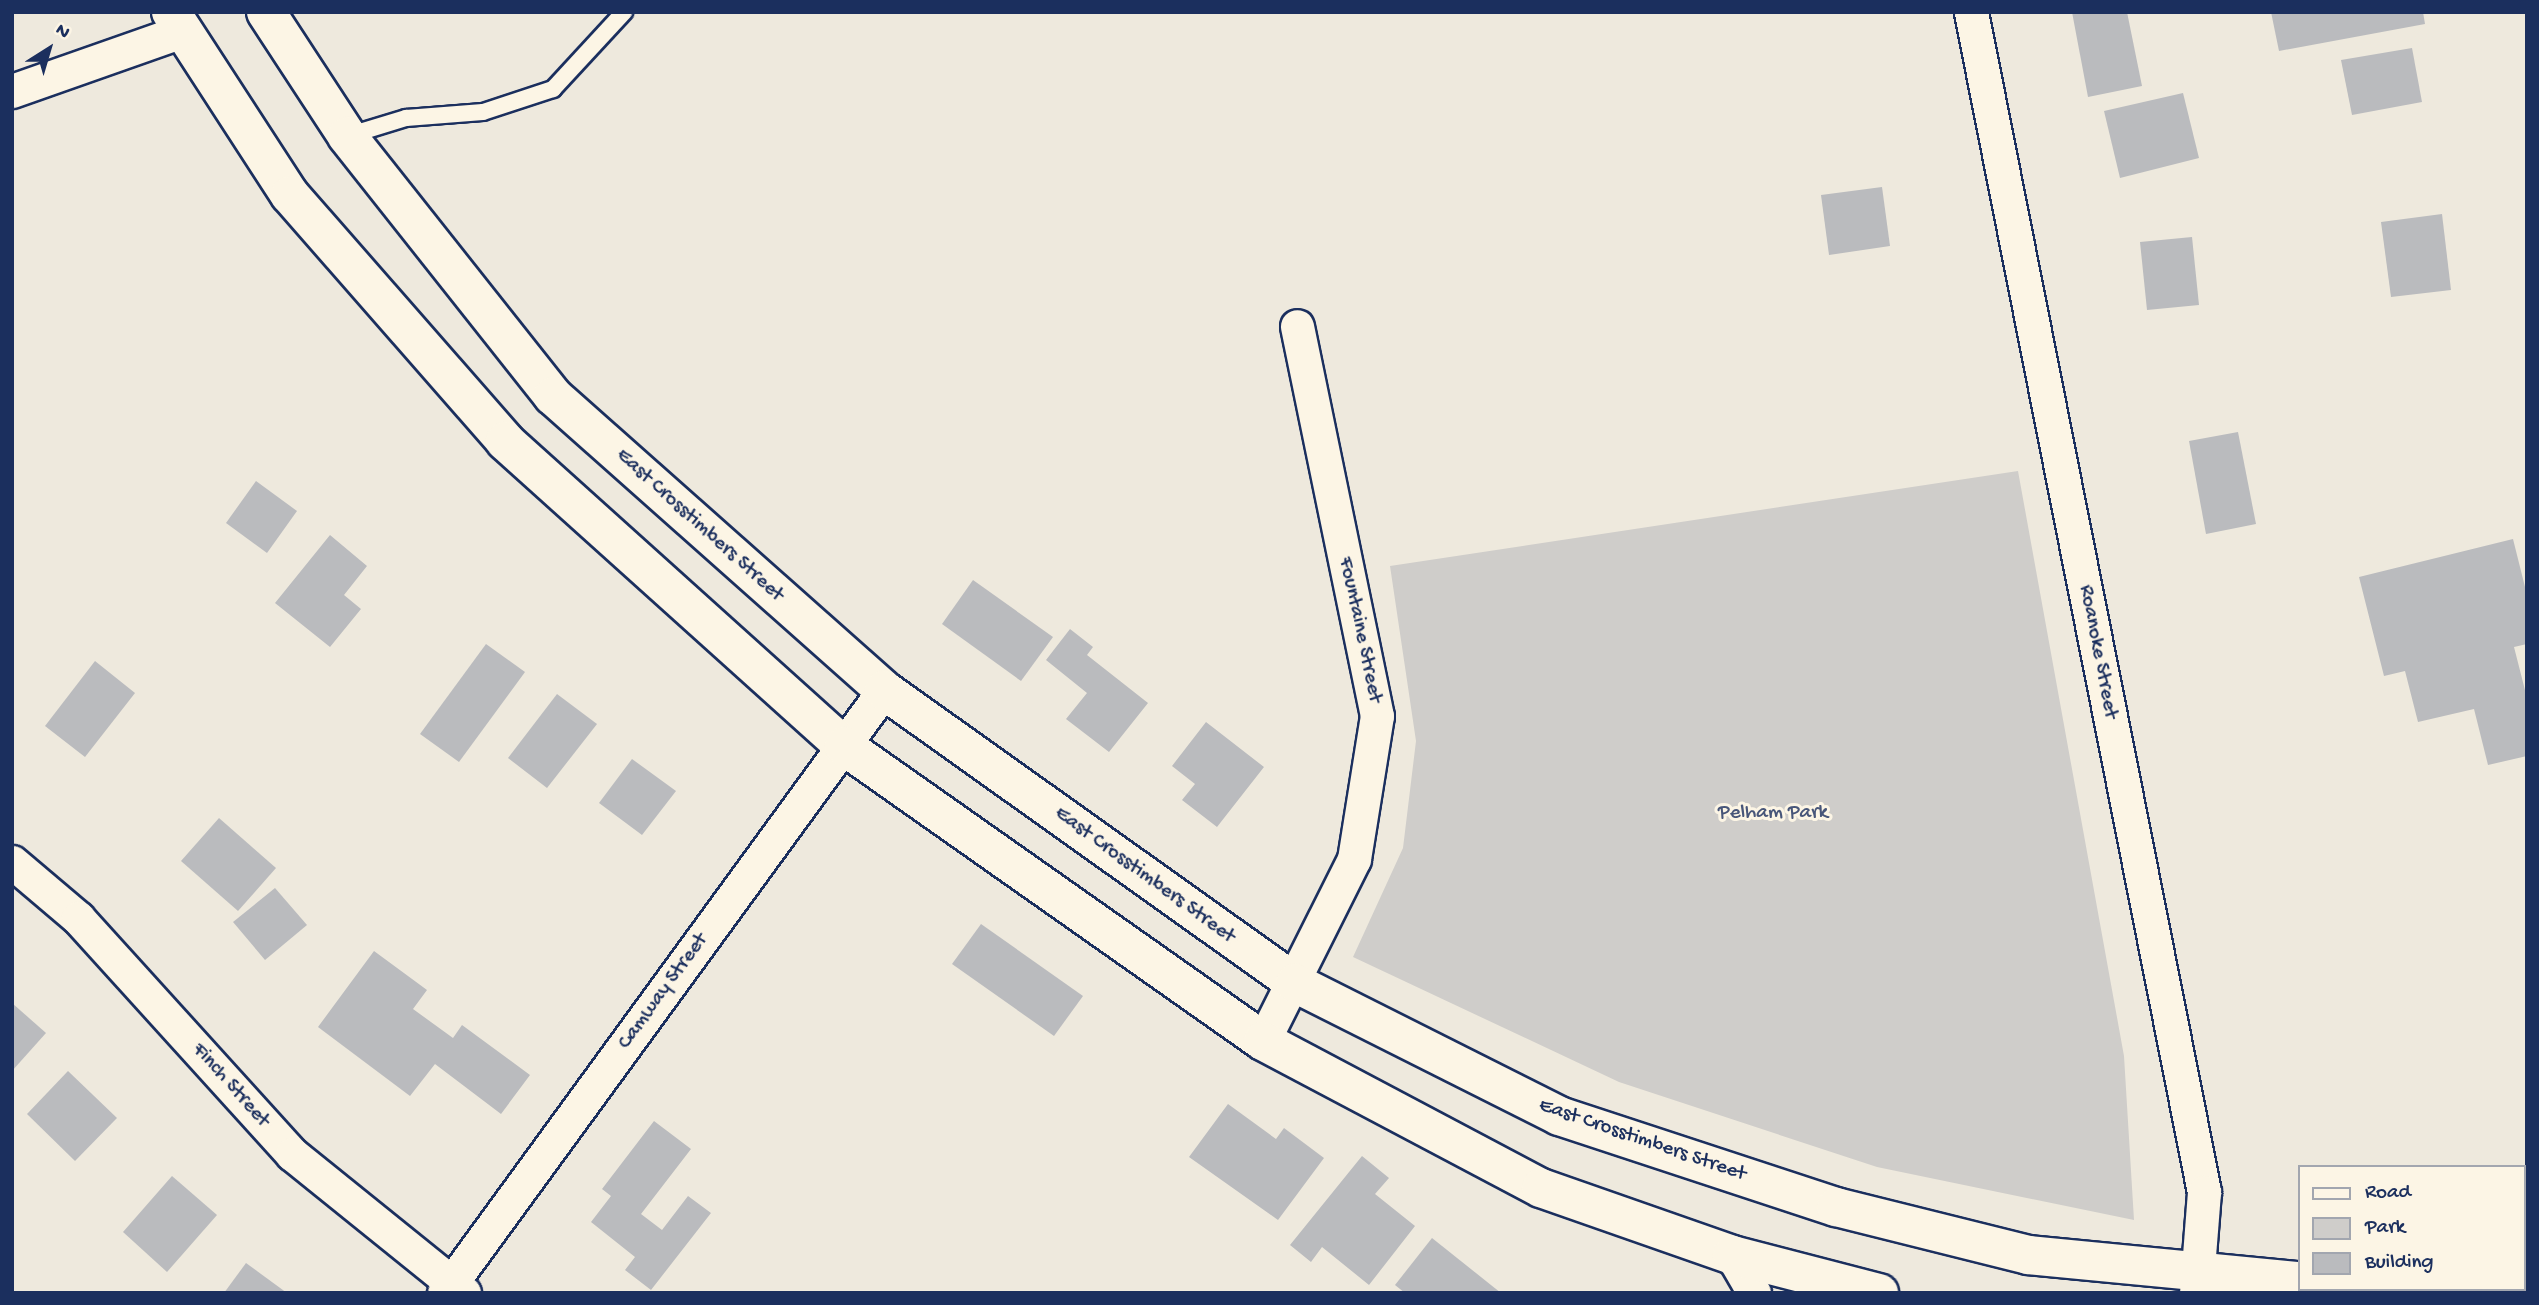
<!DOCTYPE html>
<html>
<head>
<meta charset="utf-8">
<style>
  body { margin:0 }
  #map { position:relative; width:2539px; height:1305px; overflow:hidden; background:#eee9dd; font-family:"Gochi Hand",sans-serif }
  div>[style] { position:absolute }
  .green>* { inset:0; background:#cfcdca }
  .building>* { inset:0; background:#babbbe }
  .roads { filter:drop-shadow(2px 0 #1b2f5e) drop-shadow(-2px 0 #1b2f5e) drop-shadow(0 2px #1b2f5e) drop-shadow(0 -2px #1b2f5e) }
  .lane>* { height:16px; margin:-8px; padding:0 8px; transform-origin:8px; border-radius:8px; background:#fcf5e5 }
  .street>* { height:33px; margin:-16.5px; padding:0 16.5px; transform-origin:16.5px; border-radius:16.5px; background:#fcf5e5 }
  .secondary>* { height:38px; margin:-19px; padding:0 19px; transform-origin:19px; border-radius:19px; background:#fcf5e5 }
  span { translate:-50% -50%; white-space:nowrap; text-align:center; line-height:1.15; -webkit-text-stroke:6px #fcf5e5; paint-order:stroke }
  .street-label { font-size:21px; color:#1b2f5e }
  .park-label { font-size:21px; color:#485679 }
  .frame { position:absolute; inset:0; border:14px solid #1b2f5e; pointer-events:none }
  .legend { position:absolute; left:2298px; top:1165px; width:228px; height:126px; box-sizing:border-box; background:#fcf5e5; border:2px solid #a2a6af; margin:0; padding:9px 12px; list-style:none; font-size:21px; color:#1b2f5e }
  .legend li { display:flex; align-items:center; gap:14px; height:35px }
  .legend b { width:35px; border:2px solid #a2a6af }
  .north { position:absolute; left:14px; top:14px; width:70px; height:70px; -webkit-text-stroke:5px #fcf5e5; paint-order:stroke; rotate:37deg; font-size:19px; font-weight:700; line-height:28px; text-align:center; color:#1b2f5e }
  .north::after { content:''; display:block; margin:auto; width:24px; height:32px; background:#1b2f5e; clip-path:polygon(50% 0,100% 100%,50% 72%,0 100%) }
</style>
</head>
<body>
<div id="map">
  <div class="green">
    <i style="clip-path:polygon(2018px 471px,2124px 1056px,2134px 1220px,1877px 1167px,1619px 1082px,1353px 957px,1403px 848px,1416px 741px,1390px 566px)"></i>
  </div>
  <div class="building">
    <i style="clip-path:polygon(2072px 12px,2127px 12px,2142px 86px,2088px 97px)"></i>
    <i style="clip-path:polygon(2271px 12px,2423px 12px,2425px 24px,2279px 51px)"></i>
    <i style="clip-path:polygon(2412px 48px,2422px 102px,2352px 115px,2341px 60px)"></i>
    <i style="clip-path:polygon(2183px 93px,2199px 158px,2120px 178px,2104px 111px)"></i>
    <i style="clip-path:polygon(1882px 187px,1890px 246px,1829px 255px,1821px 195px)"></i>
    <i style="clip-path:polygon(2442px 214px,2451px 290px,2391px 297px,2381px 222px)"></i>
    <i style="clip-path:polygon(2192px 237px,2199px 305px,2147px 310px,2140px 242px)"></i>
    <i style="clip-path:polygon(2238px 432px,2256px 524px,2206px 534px,2189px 441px)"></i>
    <i style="clip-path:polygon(256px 481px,297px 511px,267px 553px,226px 523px)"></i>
    <i style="clip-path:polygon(330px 535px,367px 566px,344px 595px,361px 609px,330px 647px,275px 603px)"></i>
    <i style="clip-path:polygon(2513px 539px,2527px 595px,2527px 644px,2514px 647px,2527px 698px,2527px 756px,2488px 765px,2474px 709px,2418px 722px,2405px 671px,2384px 676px,2359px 577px)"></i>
    <i style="clip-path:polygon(973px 580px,1053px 637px,1021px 681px,942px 624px)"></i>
    <i style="clip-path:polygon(1070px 629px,1093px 647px,1087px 655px,1148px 703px,1109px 752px,1066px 719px,1087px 693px,1046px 660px)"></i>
    <i style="clip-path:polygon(486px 644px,525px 672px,459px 762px,420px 734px)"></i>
    <i style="clip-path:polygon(95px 661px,135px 693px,85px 757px,45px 726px)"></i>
    <i style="clip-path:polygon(557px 694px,597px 724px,547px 788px,508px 758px)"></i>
    <i style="clip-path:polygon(1206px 722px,1264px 767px,1217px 827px,1182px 800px,1195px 784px,1172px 766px)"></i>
    <i style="clip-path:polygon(632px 759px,676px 791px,642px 835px,599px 803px)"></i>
    <i style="clip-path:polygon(219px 818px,276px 868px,238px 911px,181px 861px)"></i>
    <i style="clip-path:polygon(275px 888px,307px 925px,265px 960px,233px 922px)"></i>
    <i style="clip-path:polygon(981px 924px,1083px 996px,1054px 1036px,952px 964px)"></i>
    <i style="clip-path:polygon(374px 951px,427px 990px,413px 1009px,453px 1038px,462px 1025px,530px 1075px,501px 1114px,435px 1064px,410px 1096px,318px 1027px)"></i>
    <i style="clip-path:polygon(12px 1003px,46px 1033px,12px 1071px)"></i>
    <i style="clip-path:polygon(68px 1071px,117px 1118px,75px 1161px,27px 1114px)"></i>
    <i style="clip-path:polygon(1228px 1104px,1276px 1139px,1284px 1128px,1324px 1158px,1278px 1220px,1189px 1157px)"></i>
    <i style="clip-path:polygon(654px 1121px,691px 1149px,641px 1214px,662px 1230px,688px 1196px,711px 1213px,651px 1290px,625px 1270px,635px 1257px,591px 1222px,611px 1196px,602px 1189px)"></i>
    <i style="clip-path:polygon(1362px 1156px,1389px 1178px,1375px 1194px,1415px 1226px,1369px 1285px,1322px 1247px,1311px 1262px,1290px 1245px)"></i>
    <i style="clip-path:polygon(172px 1176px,217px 1215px,167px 1272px,123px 1232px)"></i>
    <i style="clip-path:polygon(1432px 1238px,1501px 1293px,1405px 1293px,1395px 1285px)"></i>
    <i style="clip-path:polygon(246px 1263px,287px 1293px,224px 1293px)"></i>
  </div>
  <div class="roads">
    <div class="lane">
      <i style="left:347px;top:136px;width:62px;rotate:-17deg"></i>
      <i style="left:406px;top:118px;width:77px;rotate:-4.5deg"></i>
      <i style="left:483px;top:112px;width:74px;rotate:-18.2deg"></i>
      <i style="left:553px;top:89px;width:105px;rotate:-47.3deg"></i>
    </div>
    <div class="street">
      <i style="left:1971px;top:12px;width:1203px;rotate:78.83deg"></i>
      <i style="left:2204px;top:1192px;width:101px;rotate:94.5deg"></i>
      <i style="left:12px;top:91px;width:180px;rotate:-19.4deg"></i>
      <i style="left:12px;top:862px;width:87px;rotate:40.3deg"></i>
      <i style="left:78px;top:918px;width:319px;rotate:47.8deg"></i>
      <i style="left:292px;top:1154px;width:221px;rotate:38.9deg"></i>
      <i style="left:1263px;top:1041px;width:203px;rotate:-63.4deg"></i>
      <i style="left:1354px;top:859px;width:145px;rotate:-80.9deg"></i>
      <i style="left:1377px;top:716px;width:398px;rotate:-101.6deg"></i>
      <i style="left:1732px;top:1255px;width:44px;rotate:59.9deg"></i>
      <i style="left:444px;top:1293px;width:746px;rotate:-53.88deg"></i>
    </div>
    <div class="secondary">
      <i style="left:171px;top:12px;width:218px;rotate:57deg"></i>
      <i style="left:290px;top:195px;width:327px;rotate:48.8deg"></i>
      <i style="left:505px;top:441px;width:456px;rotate:42deg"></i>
      <i style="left:844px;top:746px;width:512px;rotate:35.15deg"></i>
      <i style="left:1263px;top:1041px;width:314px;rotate:27.9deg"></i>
      <i style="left:1541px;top:1188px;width:202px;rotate:19.3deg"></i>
      <i style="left:1732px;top:1255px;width:152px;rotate:14.5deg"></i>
      <i style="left:266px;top:12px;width:148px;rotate:56.8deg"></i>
      <i style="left:347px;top:136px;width:332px;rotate:51.6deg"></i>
      <i style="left:553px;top:396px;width:443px;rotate:41.6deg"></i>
      <i style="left:884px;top:690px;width:505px;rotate:35.48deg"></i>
      <i style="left:1295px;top:983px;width:296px;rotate:26.7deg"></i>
      <i style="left:1559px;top:1116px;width:292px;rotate:18.2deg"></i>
      <i style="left:1836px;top:1207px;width:198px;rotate:14deg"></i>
      <i style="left:2028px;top:1255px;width:272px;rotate:5.5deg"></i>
      <i style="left:2380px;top:1289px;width:33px;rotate:7deg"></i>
    </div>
  </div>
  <div class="street-label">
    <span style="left:699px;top:526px;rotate:42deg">East Crosstimbers Street</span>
    <span style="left:1359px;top:630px;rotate:78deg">Fountaine Street</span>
    <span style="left:2097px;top:652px;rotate:79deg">Roanoke Street</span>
    <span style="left:1144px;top:876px;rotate:36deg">East Crosstimbers Street</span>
    <span style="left:664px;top:992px;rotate:-54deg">Camway Street</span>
    <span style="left:230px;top:1086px;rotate:48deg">Finch Street</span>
    <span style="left:1642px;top:1141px;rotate:19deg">East Crosstimbers Street</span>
  </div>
  <div class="park-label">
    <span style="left:1773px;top:814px">Pelham Park</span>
  </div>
  <div class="frame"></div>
  <ul class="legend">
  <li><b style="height:9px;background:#fcf5e5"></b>Road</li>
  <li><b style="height:19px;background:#cfcdca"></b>Park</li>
  <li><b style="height:19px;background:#babbbe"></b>Building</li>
  </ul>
  <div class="north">N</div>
</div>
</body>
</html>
